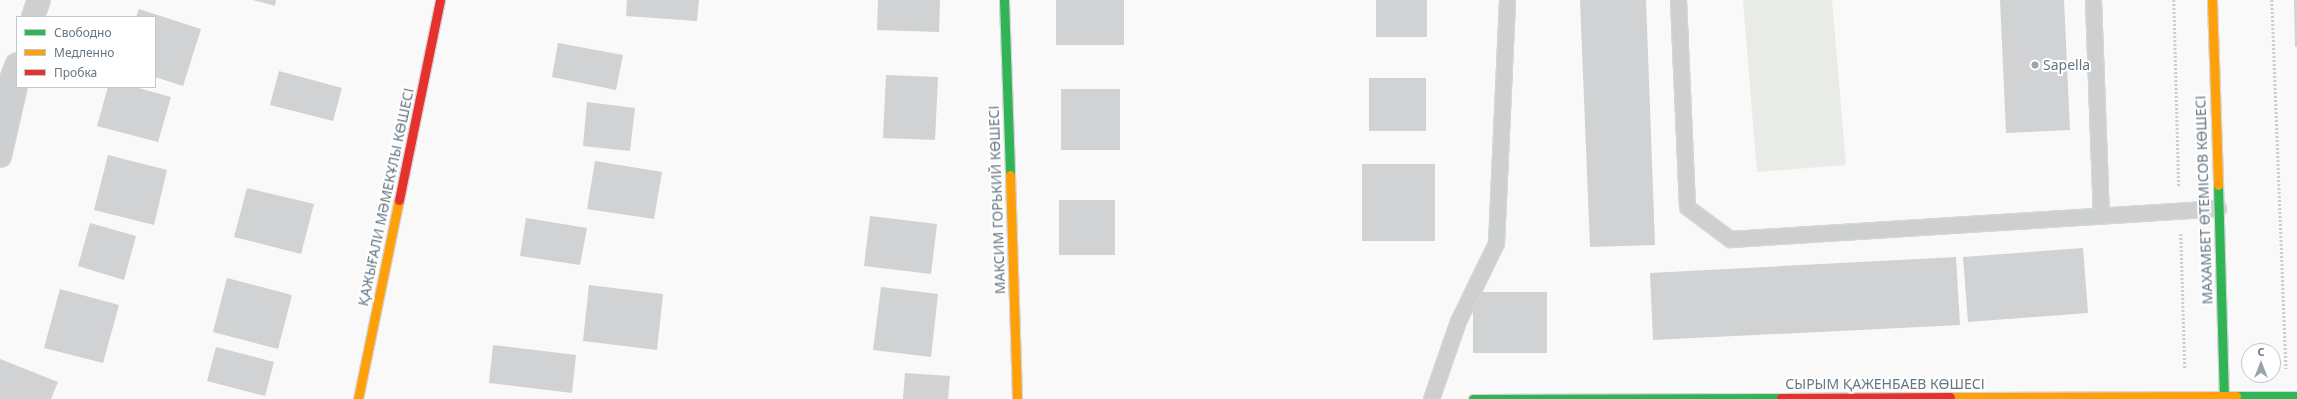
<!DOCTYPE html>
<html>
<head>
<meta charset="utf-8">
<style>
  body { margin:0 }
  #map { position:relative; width:2297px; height:399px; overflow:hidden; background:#f9f9f9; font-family:"Noto Sans",sans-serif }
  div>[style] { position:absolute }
  .green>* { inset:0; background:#e8ebe6 }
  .building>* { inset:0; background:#d0d2d3 }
  .path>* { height:2.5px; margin-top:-1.25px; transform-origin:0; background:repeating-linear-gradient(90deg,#cbcccd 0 2px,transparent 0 4px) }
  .roads { filter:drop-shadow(1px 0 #d5d6d7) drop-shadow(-1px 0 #d5d6d7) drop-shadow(0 1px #d5d6d7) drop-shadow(0 -1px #d5d6d7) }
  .lane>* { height:15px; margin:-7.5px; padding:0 7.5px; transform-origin:7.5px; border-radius:7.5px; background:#cecfd0 }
  .street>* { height:22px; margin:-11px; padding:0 11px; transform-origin:11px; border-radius:11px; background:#cecfd0 }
  .fast>* { height:9px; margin:-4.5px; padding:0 4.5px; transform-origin:4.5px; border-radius:4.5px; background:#30b455 }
  .slow>* { height:9px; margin:-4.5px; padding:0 4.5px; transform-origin:4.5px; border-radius:4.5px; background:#ff9f0a }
  .jam>* { height:9px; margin:-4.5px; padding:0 4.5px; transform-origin:4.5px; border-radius:4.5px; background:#e5322d }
  .dots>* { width:11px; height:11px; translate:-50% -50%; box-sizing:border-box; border:2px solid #fff; border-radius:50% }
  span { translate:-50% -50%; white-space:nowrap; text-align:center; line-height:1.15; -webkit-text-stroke:4px #fff; paint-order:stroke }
  .poi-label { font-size:14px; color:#657683 }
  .left { translate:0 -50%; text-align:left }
  .street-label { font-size:14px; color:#657683 }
  .legend { position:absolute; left:16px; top:16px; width:140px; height:72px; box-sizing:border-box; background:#fff; border:1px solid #c1c8cd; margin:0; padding:5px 7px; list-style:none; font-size:12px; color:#657683 }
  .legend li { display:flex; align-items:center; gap:8px; height:20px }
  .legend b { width:20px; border:1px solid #c1c8cd }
  .north { position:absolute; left:2241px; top:343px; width:40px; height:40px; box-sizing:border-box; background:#fff; border:1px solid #c1c8cd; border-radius:50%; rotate:0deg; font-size:11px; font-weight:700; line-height:16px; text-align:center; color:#657683 }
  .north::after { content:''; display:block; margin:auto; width:14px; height:18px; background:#99a4ac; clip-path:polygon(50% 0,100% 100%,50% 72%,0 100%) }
</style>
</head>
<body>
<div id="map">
  <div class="green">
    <i style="clip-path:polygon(1743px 0,1832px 0,1846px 165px,1757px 172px)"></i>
  </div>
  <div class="building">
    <i style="clip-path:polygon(253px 0,276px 0,275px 6px)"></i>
    <i style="clip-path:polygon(627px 0,699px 0,697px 21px,626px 16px)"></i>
    <i style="clip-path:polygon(878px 0,940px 0,939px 32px,877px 30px)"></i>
    <i style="clip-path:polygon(1056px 0,1124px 0,1124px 45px,1056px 45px)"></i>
    <i style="clip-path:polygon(1376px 0,1427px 0,1427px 37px,1376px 37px)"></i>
    <i style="clip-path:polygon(1580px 0,1646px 0,1655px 245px,1590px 247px)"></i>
    <i style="clip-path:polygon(2000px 0,2064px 0,2070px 130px,2006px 133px)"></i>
    <i style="clip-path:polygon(2294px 0,2297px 0,2297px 47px,2295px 47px)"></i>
    <i style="clip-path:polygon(139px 9px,201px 29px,183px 86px,155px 77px,155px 17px,136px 17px)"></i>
    <i style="clip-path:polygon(558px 43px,623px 55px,616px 90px,552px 77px)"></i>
    <i style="clip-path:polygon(279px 71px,342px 88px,333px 121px,270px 105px)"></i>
    <i style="clip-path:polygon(886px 75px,938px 77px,935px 140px,883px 138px)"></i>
    <i style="clip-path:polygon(1369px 78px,1426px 78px,1426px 131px,1369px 131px)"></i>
    <i style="clip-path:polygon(108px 87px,135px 87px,171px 97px,158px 142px,97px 126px)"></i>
    <i style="clip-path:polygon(1061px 89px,1120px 89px,1120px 150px,1061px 150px)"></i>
    <i style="clip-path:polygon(587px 102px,635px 108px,630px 151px,583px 146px)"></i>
    <i style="clip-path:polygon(108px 155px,167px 170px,154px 225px,94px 210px)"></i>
    <i style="clip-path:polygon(595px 161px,662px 172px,654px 219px,587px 209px)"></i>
    <i style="clip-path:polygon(1362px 164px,1435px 164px,1435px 241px,1362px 241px)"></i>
    <i style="clip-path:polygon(247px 188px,314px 204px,301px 254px,234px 237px)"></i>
    <i style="clip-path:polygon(1059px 200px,1115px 200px,1115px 255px,1059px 255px)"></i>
    <i style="clip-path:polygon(870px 216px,937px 224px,931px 274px,864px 266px)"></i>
    <i style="clip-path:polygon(526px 218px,587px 228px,580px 265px,520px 256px)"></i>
    <i style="clip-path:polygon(90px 223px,136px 236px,124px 280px,78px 266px)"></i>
    <i style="clip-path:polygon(2083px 248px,2088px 313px,1968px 322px,1963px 257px)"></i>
    <i style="clip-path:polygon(1956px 257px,1960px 325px,1653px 340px,1650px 273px)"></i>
    <i style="clip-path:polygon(227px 278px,292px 295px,278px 349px,213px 332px)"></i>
    <i style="clip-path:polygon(589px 285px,663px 294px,657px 350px,583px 341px)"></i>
    <i style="clip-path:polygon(881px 287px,938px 294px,931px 357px,873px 350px)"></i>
    <i style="clip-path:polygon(60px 289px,119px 305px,103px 363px,44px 348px)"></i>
    <i style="clip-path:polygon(1473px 292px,1547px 292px,1547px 353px,1473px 353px)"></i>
    <i style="clip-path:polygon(493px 345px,576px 355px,572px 393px,489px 383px)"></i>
    <i style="clip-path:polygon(216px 347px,274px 362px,265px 396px,207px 381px)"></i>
    <i style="clip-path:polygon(0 359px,58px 382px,51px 399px,0 399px)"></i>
    <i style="clip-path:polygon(905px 373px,950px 376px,948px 399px,903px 399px)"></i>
  </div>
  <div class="path">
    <i style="left:2174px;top:0;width:187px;rotate:88.5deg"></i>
    <i style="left:2272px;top:0;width:369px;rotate:87.8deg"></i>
    <i style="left:2181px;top:234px;width:135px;rotate:88.3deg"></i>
  </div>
  <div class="roads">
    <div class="lane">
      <i style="left:1678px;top:0;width:207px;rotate:87.5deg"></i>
      <i style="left:1687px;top:207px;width:54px;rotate:36.7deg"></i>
      <i style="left:1730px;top:239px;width:489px;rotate:-3.6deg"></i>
      <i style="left:2093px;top:0;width:216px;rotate:87.9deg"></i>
      <i style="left:1431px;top:399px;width:83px;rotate:-70.9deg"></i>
      <i style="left:1458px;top:321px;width:87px;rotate:-64deg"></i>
      <i style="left:1496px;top:243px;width:243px;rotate:-87.4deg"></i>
    </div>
    <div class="street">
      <i style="left:33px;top:17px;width:18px;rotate:-71deg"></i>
      <i style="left:5px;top:95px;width:33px;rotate:-69deg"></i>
      <i style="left:0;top:156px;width:77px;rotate:-77.2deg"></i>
    </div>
    <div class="fast">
      <i style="left:1004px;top:0;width:175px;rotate:88deg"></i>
      <i style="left:2218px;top:185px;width:214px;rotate:88.4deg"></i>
      <i style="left:2236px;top:396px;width:61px"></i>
      <i style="left:1473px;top:399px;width:308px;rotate:-0.2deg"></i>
    </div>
    <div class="slow">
      <i style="left:2212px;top:0;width:185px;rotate:88.1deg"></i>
      <i style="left:1010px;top:175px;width:224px;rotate:88.2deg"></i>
      <i style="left:1950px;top:397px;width:286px;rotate:-0.2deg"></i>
      <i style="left:358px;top:399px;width:203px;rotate:-78.4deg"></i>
    </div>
    <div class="jam">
      <i style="left:399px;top:200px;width:204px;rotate:-78.4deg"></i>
      <i style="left:1781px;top:398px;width:169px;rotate:-0.3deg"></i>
    </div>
  </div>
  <div class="dots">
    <i style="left:2035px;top:65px;background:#99a4ac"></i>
  </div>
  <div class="poi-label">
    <span class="left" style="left:2043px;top:65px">Sapella</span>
  </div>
  <div class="street-label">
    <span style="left:386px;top:197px;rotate:-78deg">ҚАЖЫҒАЛИ МӘМЕКҰЛЫ КӨШЕСІ</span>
    <span style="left:997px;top:200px;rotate:-92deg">МАКСИМ ГОРЬКИЙ КӨШЕСІ</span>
    <span style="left:2204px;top:200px;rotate:-92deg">МАХАМБЕТ ӨТЕМІСОВ КӨШЕСІ</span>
    <span style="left:1885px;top:384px">СЫРЫМ ҚАЖЕНБАЕВ КӨШЕСІ</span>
  </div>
  <ul class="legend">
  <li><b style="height:5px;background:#30b455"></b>Свободно</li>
  <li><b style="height:5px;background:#ff9f0a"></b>Медленно</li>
  <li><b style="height:5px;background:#e5322d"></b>Пробка</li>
  </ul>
  <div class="north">С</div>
</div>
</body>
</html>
